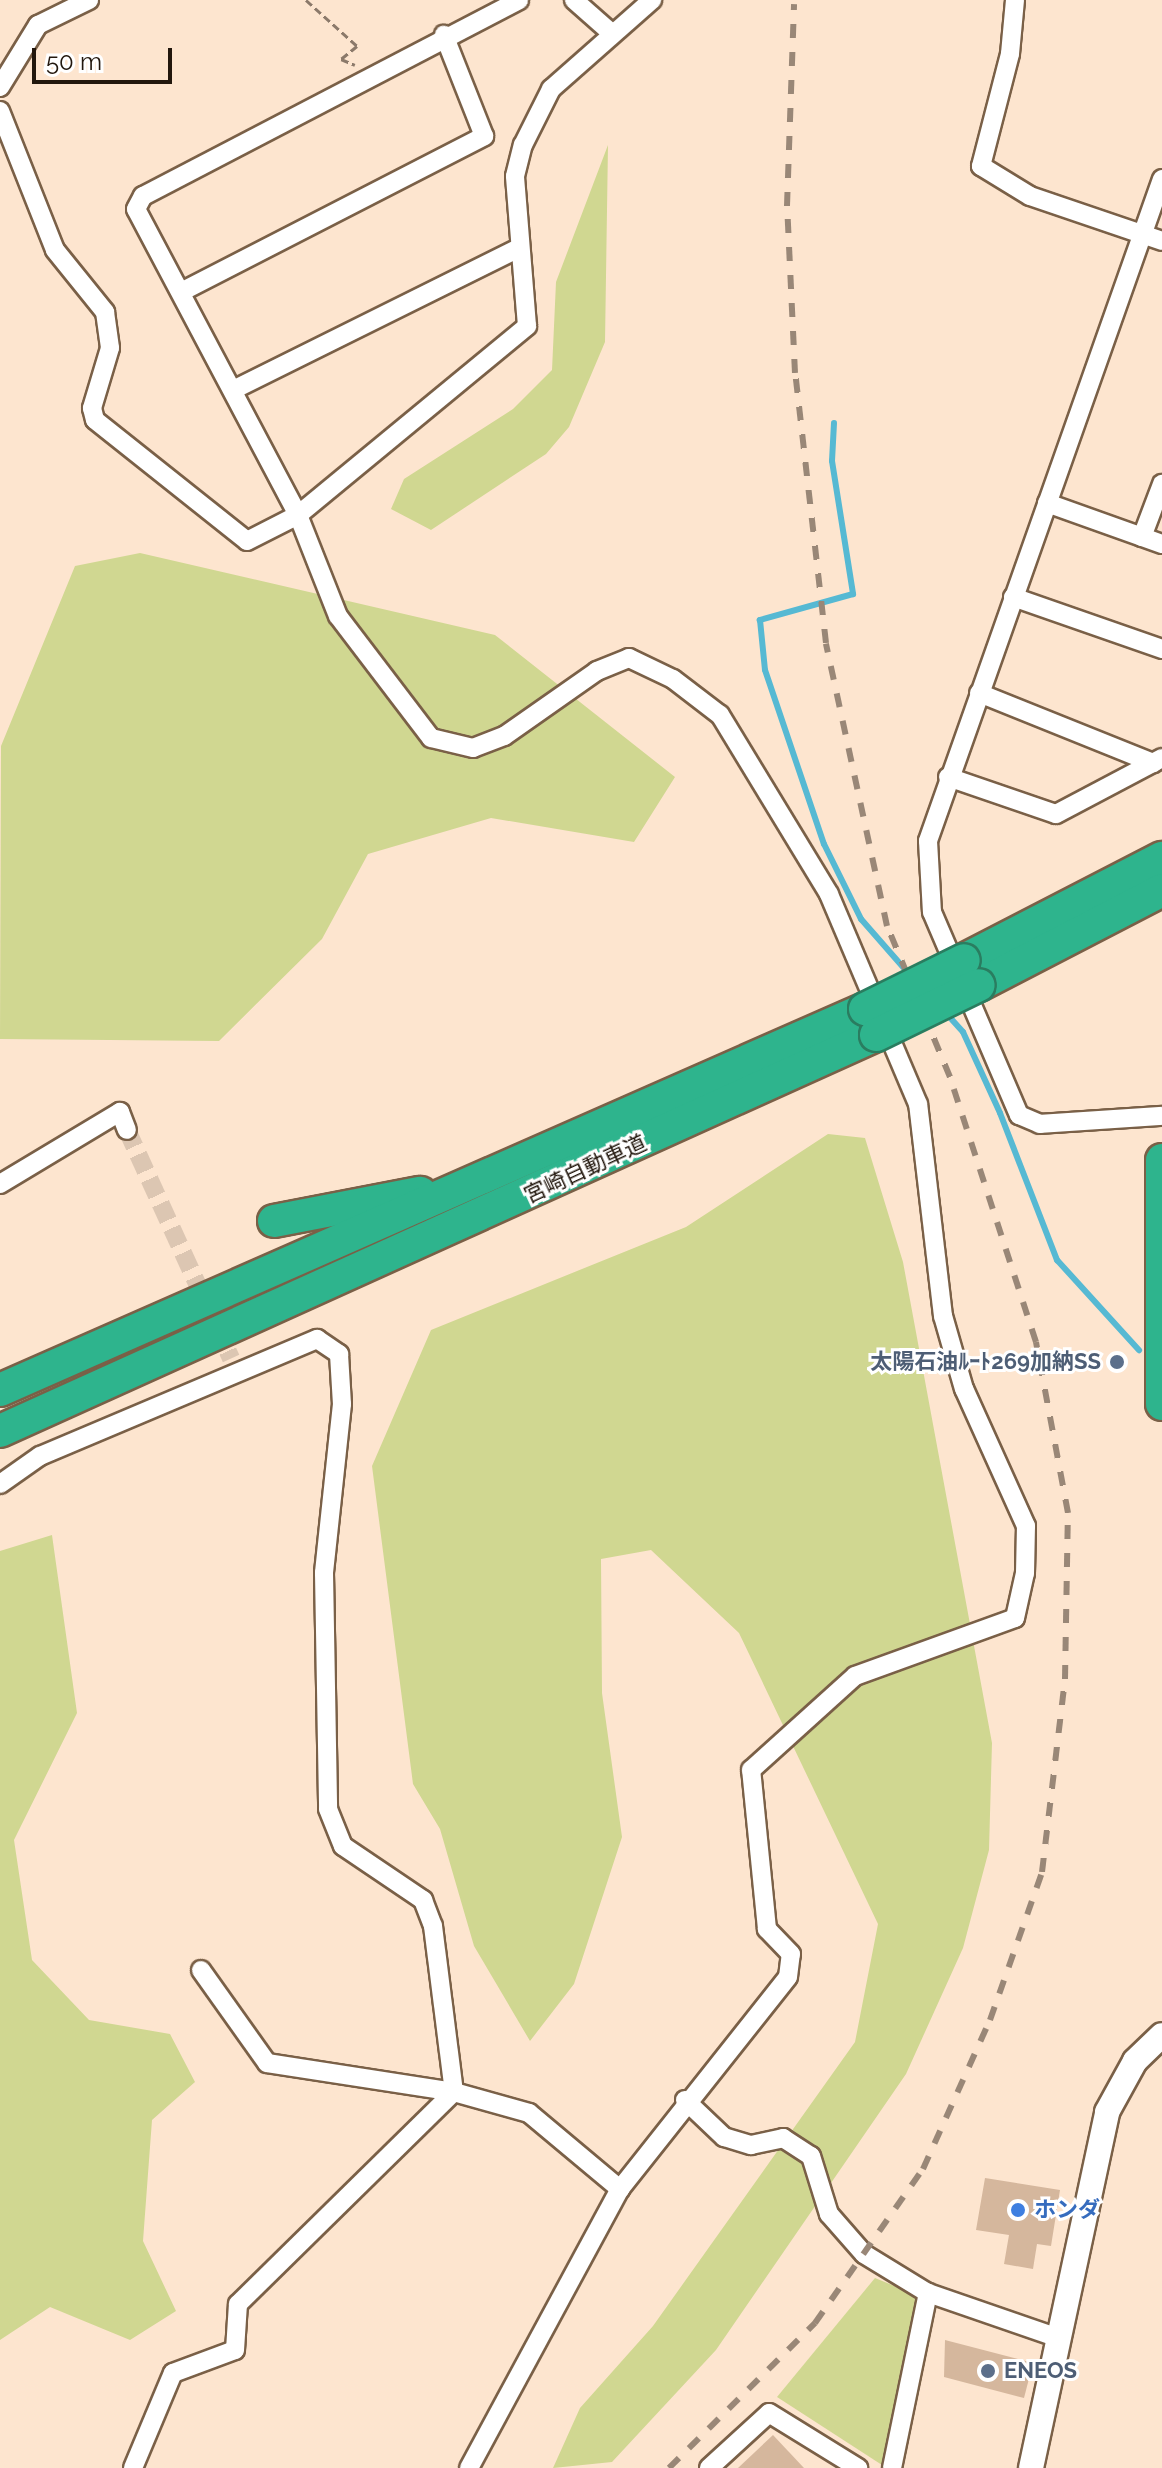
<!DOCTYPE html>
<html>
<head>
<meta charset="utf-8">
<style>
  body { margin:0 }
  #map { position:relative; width:1162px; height:2468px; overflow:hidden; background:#fde5cf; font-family:Raleway,"Noto Sans JP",sans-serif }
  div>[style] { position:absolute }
  .green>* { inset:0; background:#d0d791 }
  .stream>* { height:6px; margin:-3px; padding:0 3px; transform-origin:3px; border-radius:3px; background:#56b9d3 }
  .building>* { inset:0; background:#d5b79d }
  .street-tunnel>* { height:18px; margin-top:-9px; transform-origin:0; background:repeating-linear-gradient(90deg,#dcc6b2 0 18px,transparent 0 27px) }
  .path>* { height:3px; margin-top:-1.5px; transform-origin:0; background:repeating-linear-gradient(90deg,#8b796a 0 8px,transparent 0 12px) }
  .roads { filter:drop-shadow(2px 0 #7a6047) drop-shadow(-2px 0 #7a6047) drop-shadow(0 2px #7a6047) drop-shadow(0 -2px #7a6047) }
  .street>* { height:18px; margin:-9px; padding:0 9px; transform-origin:9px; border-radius:9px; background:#fff }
  .secondary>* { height:24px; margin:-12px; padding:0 12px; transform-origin:12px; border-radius:12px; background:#fff }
  .highway>* { height:32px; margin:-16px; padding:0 16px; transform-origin:16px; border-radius:16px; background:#2eb48d }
  .rail>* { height:6px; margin-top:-3px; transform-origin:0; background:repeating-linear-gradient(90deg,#998777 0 14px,transparent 0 28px) }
  .bridges { filter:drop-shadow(2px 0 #2a7d60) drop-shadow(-2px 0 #2a7d60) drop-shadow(0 2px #2a7d60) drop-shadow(0 -2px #2a7d60) }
  .highway-bridge>* { height:32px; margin:-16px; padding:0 16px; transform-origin:16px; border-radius:16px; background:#2eb48d }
  .dots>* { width:22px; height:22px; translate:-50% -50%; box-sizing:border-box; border:4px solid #fff; border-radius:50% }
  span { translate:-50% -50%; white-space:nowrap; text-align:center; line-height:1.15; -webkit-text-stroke:6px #fff; paint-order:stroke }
  .street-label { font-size:22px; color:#22170d }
  .service-label { font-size:22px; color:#4e5e75; font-weight:700 }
  .right { translate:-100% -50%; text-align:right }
  .left { translate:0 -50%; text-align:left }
  .shop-label { font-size:22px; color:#366cbe; font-weight:700 }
  .scale { position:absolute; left:32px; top:48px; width:140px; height:36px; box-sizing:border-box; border:4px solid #22170d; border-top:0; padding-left:10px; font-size:24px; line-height:28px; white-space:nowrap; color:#22170d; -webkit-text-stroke:6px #fff; paint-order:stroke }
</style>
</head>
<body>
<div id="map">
  <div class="green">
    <i style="clip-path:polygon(608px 145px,605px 342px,569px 427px,546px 454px,431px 530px,391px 509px,404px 479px,513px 409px,552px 370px,556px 282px)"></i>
    <i style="clip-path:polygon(140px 553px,495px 635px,675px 777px,634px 842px,491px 818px,368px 854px,322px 939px,219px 1041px,0 1039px,1px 746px,75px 566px)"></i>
    <i style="clip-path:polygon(828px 1134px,865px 1138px,903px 1262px,992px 1743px,989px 1850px,963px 1948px,906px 2074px,716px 2350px,612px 2462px,553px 2468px,580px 2408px,653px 2326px,855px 2042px,878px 1924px,739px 1633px,651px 1550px,601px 1559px,602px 1693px,622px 1837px,574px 1984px,530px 2041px,474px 1946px,440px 1829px,413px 1784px,372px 1466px,431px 1330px,686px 1227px)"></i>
    <i style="clip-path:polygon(52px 1535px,77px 1713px,14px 1840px,32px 1960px,89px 2020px,170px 2034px,195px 2082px,152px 2120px,143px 2241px,176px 2311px,130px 2340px,50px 2307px,0 2340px,0 1551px)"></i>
    <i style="clip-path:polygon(875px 2278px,919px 2296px,882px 2465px,777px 2397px)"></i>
  </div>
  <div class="stream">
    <i style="left:834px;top:423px;width:38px;rotate:93deg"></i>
    <i style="left:832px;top:461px;width:135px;rotate:81deg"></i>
    <i style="left:853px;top:594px;width:97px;rotate:164.4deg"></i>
    <i style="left:760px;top:620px;width:50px;rotate:84.3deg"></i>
    <i style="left:765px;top:670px;width:184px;rotate:71.3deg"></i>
    <i style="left:824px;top:844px;width:84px;rotate:63.7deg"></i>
    <i style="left:861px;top:919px;width:74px;rotate:48.8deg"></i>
    <i style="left:945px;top:1012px;width:27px;rotate:48deg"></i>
    <i style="left:963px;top:1032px;width:89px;rotate:65.4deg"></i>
    <i style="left:1000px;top:1113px;width:158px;rotate:68.8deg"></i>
    <i style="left:1057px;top:1260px;width:122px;rotate:47.7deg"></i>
  </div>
  <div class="building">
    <i style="clip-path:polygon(985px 2178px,1060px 2190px,1051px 2246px,1037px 2244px,1033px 2269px,1004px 2264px,1009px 2235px,976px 2230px)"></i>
    <i style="clip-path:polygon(945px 2340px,1033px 2363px,1024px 2398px,944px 2377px)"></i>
    <i style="clip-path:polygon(773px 2435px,804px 2468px,738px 2468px)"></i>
  </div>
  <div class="street-tunnel">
    <i style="left:127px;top:1130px;width:251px;rotate:65.5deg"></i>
  </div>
  <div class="path">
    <i style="left:306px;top:0;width:69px;rotate:42deg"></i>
    <i style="left:357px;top:46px;width:21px;rotate:141deg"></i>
    <i style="left:341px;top:59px;width:15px;rotate:23deg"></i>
  </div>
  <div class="roads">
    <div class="street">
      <i style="left:574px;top:0;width:47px;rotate:41.5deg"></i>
      <i style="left:1015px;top:0;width:54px;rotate:95.3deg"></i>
      <i style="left:1010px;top:54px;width:116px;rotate:104.5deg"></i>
      <i style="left:981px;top:166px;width:57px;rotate:31.5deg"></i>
      <i style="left:1030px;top:196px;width:139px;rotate:18.8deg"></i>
      <i style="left:0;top:87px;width:73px;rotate:-58.5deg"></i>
      <i style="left:38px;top:25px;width:57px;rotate:-26.1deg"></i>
      <i style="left:0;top:111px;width:149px;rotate:68.4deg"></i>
      <i style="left:55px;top:250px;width:80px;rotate:51.1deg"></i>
      <i style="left:105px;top:312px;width:36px;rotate:82deg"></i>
      <i style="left:110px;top:348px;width:63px;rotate:106.7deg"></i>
      <i style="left:92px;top:408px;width:12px;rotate:76deg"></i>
      <i style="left:95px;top:420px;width:194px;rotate:38.5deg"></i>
      <i style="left:247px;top:541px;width:57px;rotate:-27deg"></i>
      <i style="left:298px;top:515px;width:297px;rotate:-39.5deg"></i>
      <i style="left:527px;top:326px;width:150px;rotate:-94.6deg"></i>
      <i style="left:515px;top:176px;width:32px;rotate:-76deg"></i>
      <i style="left:523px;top:145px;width:63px;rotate:-63.4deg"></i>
      <i style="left:551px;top:89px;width:135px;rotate:-41.4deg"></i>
      <i style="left:1162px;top:179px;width:702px;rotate:109.47deg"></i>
      <i style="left:928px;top:841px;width:71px;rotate:86.8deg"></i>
      <i style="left:932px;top:912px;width:221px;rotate:66.8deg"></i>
      <i style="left:1019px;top:1115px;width:23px;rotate:23deg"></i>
      <i style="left:1040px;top:1124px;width:122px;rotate:-3.8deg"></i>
      <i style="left:181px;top:292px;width:341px;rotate:-27.2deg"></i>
      <i style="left:484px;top:136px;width:109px;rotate:-111.6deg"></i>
      <i style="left:233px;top:390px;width:319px;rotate:-26.4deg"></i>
      <i style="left:1047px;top:503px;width:122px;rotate:19.6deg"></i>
      <i style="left:1142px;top:537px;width:57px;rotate:-69.3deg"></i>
      <i style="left:1013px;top:597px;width:158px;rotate:19.2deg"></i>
      <i style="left:979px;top:693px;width:188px;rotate:21.9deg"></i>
      <i style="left:948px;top:777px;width:114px;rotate:18.9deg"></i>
      <i style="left:1056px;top:814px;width:120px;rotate:-27.8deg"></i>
      <i style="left:0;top:1184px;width:140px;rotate:-31deg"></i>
      <i style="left:120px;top:1112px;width:19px;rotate:69deg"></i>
      <i style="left:0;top:1484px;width:49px;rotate:-35deg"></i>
      <i style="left:40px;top:1456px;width:301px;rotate:-22.9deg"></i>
      <i style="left:317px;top:1339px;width:27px;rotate:34deg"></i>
      <i style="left:339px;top:1354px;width:50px;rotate:86.6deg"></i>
      <i style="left:342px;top:1404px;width:170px;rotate:96.1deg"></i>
      <i style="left:324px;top:1573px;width:236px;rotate:89deg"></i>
      <i style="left:328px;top:1809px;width:40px;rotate:68deg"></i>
      <i style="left:343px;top:1846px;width:97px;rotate:34deg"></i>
      <i style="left:423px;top:1900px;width:28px;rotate:69deg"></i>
      <i style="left:433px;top:1926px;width:167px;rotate:82.8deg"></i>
      <i style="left:201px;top:1970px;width:114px;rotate:54.6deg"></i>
      <i style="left:267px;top:2063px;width:189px;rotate:8.8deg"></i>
      <i style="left:454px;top:2092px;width:78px;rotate:15.6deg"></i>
      <i style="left:529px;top:2113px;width:119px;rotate:39.9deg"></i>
      <i style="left:685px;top:2100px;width:54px;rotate:43.5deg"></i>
      <i style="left:724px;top:2137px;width:28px;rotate:17deg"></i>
      <i style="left:751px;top:2145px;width:33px;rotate:-12deg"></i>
      <i style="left:783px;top:2138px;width:33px;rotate:33deg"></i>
      <i style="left:811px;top:2156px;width:61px;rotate:72.8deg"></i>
      <i style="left:829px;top:2214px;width:53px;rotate:48.8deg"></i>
      <i style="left:864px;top:2254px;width:75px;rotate:31.4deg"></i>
      <i style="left:928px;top:2293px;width:139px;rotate:19deg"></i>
      <i style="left:133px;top:2468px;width:103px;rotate:-67.2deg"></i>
      <i style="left:173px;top:2373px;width:66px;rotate:-20.4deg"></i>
      <i style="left:235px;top:2350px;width:46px;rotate:-86.3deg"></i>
      <i style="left:238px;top:2304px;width:303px;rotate:-44.5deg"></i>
      <i style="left:469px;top:2468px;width:317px;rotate:-61.6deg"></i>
      <i style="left:620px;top:2189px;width:270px;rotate:-51.6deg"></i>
      <i style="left:788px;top:1977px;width:23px;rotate:-83deg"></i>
      <i style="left:791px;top:1954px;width:35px;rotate:-134deg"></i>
      <i style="left:767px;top:1929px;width:160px;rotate:-95.7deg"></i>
      <i style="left:751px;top:1770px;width:140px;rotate:-42.1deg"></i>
      <i style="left:855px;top:1676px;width:170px;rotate:-19.9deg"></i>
      <i style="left:1015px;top:1618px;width:46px;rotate:-77.5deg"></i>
      <i style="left:1025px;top:1573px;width:47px;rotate:-88.8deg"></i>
      <i style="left:1026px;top:1526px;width:150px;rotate:-114.3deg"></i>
      <i style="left:964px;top:1389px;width:76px;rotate:-106deg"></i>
      <i style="left:943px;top:1316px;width:213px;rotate:-96.7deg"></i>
      <i style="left:918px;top:1104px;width:228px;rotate:-113deg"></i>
      <i style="left:829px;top:894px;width:210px;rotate:-121.3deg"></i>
      <i style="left:720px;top:715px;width:59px;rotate:-142.5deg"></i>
      <i style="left:673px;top:679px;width:49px;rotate:-154.5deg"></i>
      <i style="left:629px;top:658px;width:35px;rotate:158deg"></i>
      <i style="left:597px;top:671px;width:113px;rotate:145deg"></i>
      <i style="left:504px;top:736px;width:33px;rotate:159deg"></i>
      <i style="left:473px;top:748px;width:43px;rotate:-166.6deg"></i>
      <i style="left:431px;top:738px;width:153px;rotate:-127.3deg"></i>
      <i style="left:338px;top:616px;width:109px;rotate:-111.6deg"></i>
      <i style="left:298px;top:515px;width:346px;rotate:-117.9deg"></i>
      <i style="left:136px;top:209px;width:15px;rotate:-62deg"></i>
      <i style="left:143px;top:196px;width:424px;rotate:-27.5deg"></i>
      <i style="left:709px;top:2468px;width:81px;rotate:-42.5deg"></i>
      <i style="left:769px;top:2413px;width:105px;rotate:31.7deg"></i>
      <i style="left:892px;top:2468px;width:179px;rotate:-78.4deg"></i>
    </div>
    <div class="secondary">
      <i style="left:1031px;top:2468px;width:364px;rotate:-77.9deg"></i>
      <i style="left:1107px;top:2112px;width:58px;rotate:-61.2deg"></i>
      <i style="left:1135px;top:2061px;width:37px;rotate:-44deg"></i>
    </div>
    <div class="highway">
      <i style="left:964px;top:960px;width:223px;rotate:-27.3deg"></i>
      <i style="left:979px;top:985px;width:206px;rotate:-27.4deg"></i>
      <i style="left:1162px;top:1160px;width:244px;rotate:90deg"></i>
      <i style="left:274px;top:1221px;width:149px;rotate:-10.9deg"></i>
      <i style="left:0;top:1390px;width:945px;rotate:-23.77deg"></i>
      <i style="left:0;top:1431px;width:961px;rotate:-24.33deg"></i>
    </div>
  </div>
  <div class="rail">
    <i style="left:669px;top:2468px;width:206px;rotate:-44.8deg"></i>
    <i style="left:815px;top:2323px;width:188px;rotate:-55deg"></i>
    <i style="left:923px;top:2169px;width:163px;rotate:-65.8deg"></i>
    <i style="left:990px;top:2020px;width:157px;rotate:-70.6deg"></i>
    <i style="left:1042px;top:1872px;width:194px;rotate:-83.2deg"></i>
    <i style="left:1065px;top:1679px;width:166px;rotate:-89deg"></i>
    <i style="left:1068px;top:1513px;width:174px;rotate:-100.6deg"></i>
    <i style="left:1036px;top:1342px;width:279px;rotate:-108deg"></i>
    <i style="left:950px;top:1077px;width:164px;rotate:-112.6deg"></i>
    <i style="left:887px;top:926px;width:289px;rotate:-102.2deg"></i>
    <i style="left:826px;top:643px;width:272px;rotate:-96.5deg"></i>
    <i style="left:795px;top:373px;width:167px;rotate:-92.7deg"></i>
    <i style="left:787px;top:206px;width:202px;rotate:-88deg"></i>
  </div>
  <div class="bridges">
    <div class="highway-bridge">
      <i style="left:865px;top:1009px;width:110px;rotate:-26.3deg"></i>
      <i style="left:876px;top:1035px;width:114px;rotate:-25.9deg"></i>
    </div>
  </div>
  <div class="dots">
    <i style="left:1117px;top:1362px;background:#5c6f8a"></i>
    <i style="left:1018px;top:2210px;background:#3f7fe0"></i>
    <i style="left:988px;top:2371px;background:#5c6f8a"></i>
  </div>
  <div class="street-label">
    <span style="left:585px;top:1169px;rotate:-25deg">宮崎自動車道</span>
  </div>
  <div class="service-label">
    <span class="right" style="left:1101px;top:1362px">太陽石油ﾙｰﾄ269加納SS</span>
    <span class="left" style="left:1004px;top:2371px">ENEOS</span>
  </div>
  <div class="shop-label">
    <span class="left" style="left:1034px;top:2210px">ホンダ</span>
  </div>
  <div class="scale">50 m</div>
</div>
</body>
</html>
